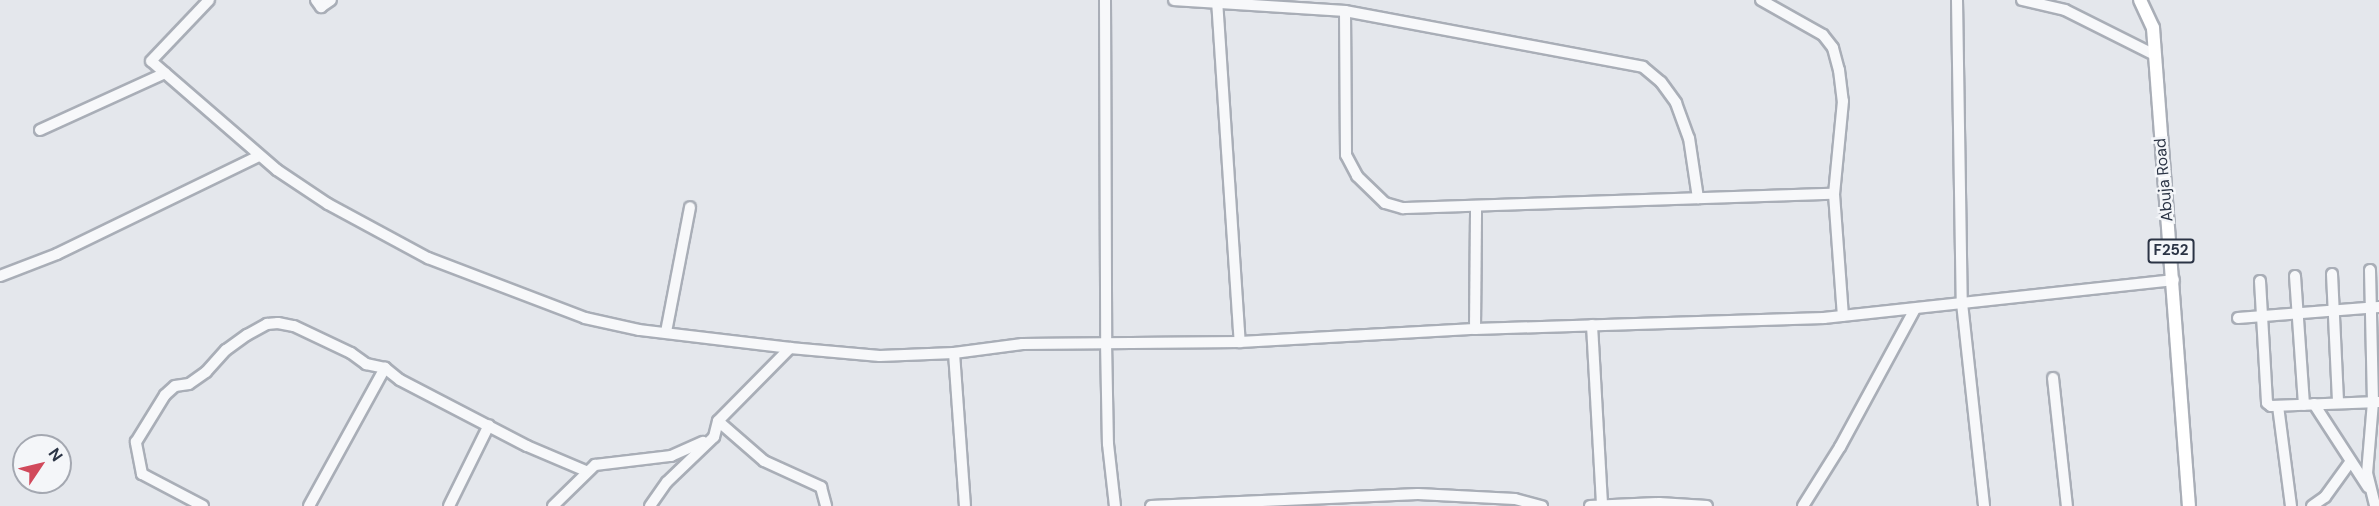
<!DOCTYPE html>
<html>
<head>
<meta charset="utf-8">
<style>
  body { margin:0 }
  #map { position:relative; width:2379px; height:506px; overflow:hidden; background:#e4e7ec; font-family:"DM Sans",sans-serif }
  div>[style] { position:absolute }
  .roads { filter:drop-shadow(2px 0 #a9aeb7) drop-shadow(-2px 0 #a9aeb7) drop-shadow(0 2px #a9aeb7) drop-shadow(0 -2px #a9aeb7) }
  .minor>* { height:10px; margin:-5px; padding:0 5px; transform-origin:5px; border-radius:5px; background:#f7f8fa }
  .major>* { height:12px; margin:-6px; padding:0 6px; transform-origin:6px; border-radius:6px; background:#fff }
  span { translate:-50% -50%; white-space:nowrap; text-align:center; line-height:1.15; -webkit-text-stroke:5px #f4f6f9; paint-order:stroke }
  .shield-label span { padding:2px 4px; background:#f4f6f9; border:2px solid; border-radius:4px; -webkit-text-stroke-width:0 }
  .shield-label { font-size:15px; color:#2b3445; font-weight:700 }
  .street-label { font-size:16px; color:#2b3445 }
  .north { position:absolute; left:12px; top:434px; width:60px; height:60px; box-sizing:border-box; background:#f4f6f9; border:2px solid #a4a8b1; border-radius:50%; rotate:55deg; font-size:16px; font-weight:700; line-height:24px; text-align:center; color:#2b3445 }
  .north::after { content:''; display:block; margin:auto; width:21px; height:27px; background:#d1495b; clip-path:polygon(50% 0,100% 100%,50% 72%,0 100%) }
</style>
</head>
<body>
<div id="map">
  <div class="roads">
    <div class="minor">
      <i style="left:316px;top:0;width:9px;rotate:54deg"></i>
      <i style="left:321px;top:7px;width:12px;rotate:-35deg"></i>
      <i style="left:1105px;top:0;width:342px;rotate:89.8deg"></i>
      <i style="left:1106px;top:342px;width:102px;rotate:88.9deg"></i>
      <i style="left:1108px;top:444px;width:62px;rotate:83.6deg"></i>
      <i style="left:1174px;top:0;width:171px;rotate:3.7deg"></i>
      <i style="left:1345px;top:11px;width:303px;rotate:10.6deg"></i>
      <i style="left:1643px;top:67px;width:23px;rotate:40deg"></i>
      <i style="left:1661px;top:82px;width:26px;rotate:54deg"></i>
      <i style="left:1676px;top:103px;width:37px;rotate:70deg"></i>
      <i style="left:1689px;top:138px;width:61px;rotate:81.5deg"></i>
      <i style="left:1217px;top:0;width:343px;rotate:86.2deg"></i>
      <i style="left:1761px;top:0;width:71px;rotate:29.4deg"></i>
      <i style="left:1823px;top:35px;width:16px;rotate:52deg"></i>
      <i style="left:1833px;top:48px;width:23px;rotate:75deg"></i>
      <i style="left:1839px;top:70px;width:31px;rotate:83deg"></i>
      <i style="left:1843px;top:101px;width:93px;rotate:95.5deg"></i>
      <i style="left:1834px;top:194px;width:122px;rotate:85.8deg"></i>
      <i style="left:1957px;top:0;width:303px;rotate:89.1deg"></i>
      <i style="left:1962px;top:303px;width:204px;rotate:83.8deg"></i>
      <i style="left:2022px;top:0;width:44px;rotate:13.1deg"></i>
      <i style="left:2065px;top:10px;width:101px;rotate:26.6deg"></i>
      <i style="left:1345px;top:11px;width:144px;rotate:89.6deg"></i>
      <i style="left:1346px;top:155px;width:24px;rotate:62deg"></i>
      <i style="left:1357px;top:176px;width:39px;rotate:44deg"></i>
      <i style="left:1385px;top:203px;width:19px;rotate:16deg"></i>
      <i style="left:1403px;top:208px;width:431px;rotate:-1.9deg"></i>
      <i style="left:165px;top:73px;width:148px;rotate:40.9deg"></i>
      <i style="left:277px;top:170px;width:61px;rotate:33.7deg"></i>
      <i style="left:328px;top:204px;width:114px;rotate:28.4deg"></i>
      <i style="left:428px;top:258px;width:168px;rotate:20.9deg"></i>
      <i style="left:585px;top:318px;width:55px;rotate:12.5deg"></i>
      <i style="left:639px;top:330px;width:152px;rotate:6.8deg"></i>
      <i style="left:40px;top:130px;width:137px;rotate:-24.5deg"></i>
      <i style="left:165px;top:73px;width:18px;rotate:-139deg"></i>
      <i style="left:151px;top:61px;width:84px;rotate:-46.4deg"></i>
      <i style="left:2370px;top:270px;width:132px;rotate:88.7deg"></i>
      <i style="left:2373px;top:402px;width:71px;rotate:94.8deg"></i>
      <i style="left:2367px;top:473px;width:34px;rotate:76deg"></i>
      <i style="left:2332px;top:274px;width:129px;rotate:87.3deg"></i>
      <i style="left:0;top:276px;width:61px;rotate:-21.1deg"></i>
      <i style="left:57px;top:254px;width:225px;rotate:-25.9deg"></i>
      <i style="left:2295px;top:276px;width:129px;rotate:86deg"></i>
      <i style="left:2260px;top:281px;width:122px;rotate:86.7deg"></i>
      <i style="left:2267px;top:403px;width:5px;rotate:37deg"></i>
      <i style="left:2271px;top:406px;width:108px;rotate:-2.1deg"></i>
      <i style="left:2238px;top:318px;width:141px;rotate:-4.5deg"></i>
      <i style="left:1592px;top:325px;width:179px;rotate:86.8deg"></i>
      <i style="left:1475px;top:329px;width:123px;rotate:-89.5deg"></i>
      <i style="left:666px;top:332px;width:127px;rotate:-79.1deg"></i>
      <i style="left:954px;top:353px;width:153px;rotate:85.9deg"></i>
      <i style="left:2053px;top:378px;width:129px;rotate:83.8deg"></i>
      <i style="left:2314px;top:404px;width:99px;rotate:57deg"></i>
      <i style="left:2278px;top:406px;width:101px;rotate:82.6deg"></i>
      <i style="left:718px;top:421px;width:61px;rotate:41deg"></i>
      <i style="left:764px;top:461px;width:63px;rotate:24.5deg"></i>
      <i style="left:821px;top:487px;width:20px;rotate:75deg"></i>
      <i style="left:203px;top:506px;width:69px;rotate:-152.3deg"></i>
      <i style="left:142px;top:474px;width:33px;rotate:-101deg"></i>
      <i style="left:136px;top:442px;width:55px;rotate:-58.3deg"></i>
      <i style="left:165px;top:395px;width:13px;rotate:-42deg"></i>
      <i style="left:175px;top:386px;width:14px;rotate:-8deg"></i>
      <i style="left:189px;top:384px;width:21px;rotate:-35deg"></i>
      <i style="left:206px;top:372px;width:30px;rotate:-48deg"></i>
      <i style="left:226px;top:350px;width:26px;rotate:-36deg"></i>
      <i style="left:247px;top:335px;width:23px;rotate:-29deg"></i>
      <i style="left:267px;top:324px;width:11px;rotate:-5deg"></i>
      <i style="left:278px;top:323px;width:16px;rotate:11deg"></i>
      <i style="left:294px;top:326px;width:63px;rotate:25.3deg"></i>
      <i style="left:351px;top:353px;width:19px;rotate:36deg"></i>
      <i style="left:366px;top:364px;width:19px;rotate:12deg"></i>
      <i style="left:385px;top:368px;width:19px;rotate:39deg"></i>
      <i style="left:400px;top:380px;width:143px;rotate:27.5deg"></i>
      <i style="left:527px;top:446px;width:64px;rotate:23deg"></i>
      <i style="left:309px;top:506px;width:158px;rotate:-61.2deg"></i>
      <i style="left:449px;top:506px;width:90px;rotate:-63.7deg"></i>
      <i style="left:553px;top:506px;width:59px;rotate:-44.3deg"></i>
      <i style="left:595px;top:465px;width:77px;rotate:-6.8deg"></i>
      <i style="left:671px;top:456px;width:35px;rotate:-24deg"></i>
      <i style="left:650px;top:506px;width:29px;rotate:-55deg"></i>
      <i style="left:667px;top:482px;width:65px;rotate:-43.8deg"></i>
      <i style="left:714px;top:437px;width:16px;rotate:-76deg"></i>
      <i style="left:718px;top:421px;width:103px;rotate:-45.4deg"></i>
      <i style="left:790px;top:348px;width:90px;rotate:5.1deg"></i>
      <i style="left:880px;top:356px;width:74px;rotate:-2.3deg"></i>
      <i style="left:954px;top:353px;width:69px;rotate:-7.5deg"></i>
      <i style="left:1022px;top:344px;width:218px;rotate:-0.5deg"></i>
      <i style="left:1240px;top:342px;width:235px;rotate:-3.2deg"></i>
      <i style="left:1475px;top:329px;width:349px;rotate:-1.8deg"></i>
      <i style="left:1824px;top:318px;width:352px;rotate:-6.2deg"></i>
      <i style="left:1151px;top:506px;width:267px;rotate:-2.6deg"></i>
      <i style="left:1418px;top:494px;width:97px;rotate:3deg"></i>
      <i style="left:1515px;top:499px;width:28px;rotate:15deg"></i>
      <i style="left:1590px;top:506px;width:69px;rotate:-2.5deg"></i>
      <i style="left:1659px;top:503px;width:48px;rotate:3.6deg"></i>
      <i style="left:1803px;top:506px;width:70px;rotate:-57.9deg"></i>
      <i style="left:1840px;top:447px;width:157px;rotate:-61.5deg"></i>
      <i style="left:2312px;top:506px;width:16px;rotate:-35deg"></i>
      <i style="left:2325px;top:497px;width:44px;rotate:-54.2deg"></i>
    </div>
    <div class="major">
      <i style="left:2140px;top:0;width:31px;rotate:65deg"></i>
      <i style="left:2153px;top:28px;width:479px;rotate:85.7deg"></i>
    </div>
  </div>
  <div class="shield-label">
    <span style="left:2171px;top:251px">F252</span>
  </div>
  <div class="street-label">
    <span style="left:2164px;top:180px;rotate:-95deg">Abuja Road</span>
  </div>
  <div class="north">N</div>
</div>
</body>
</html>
